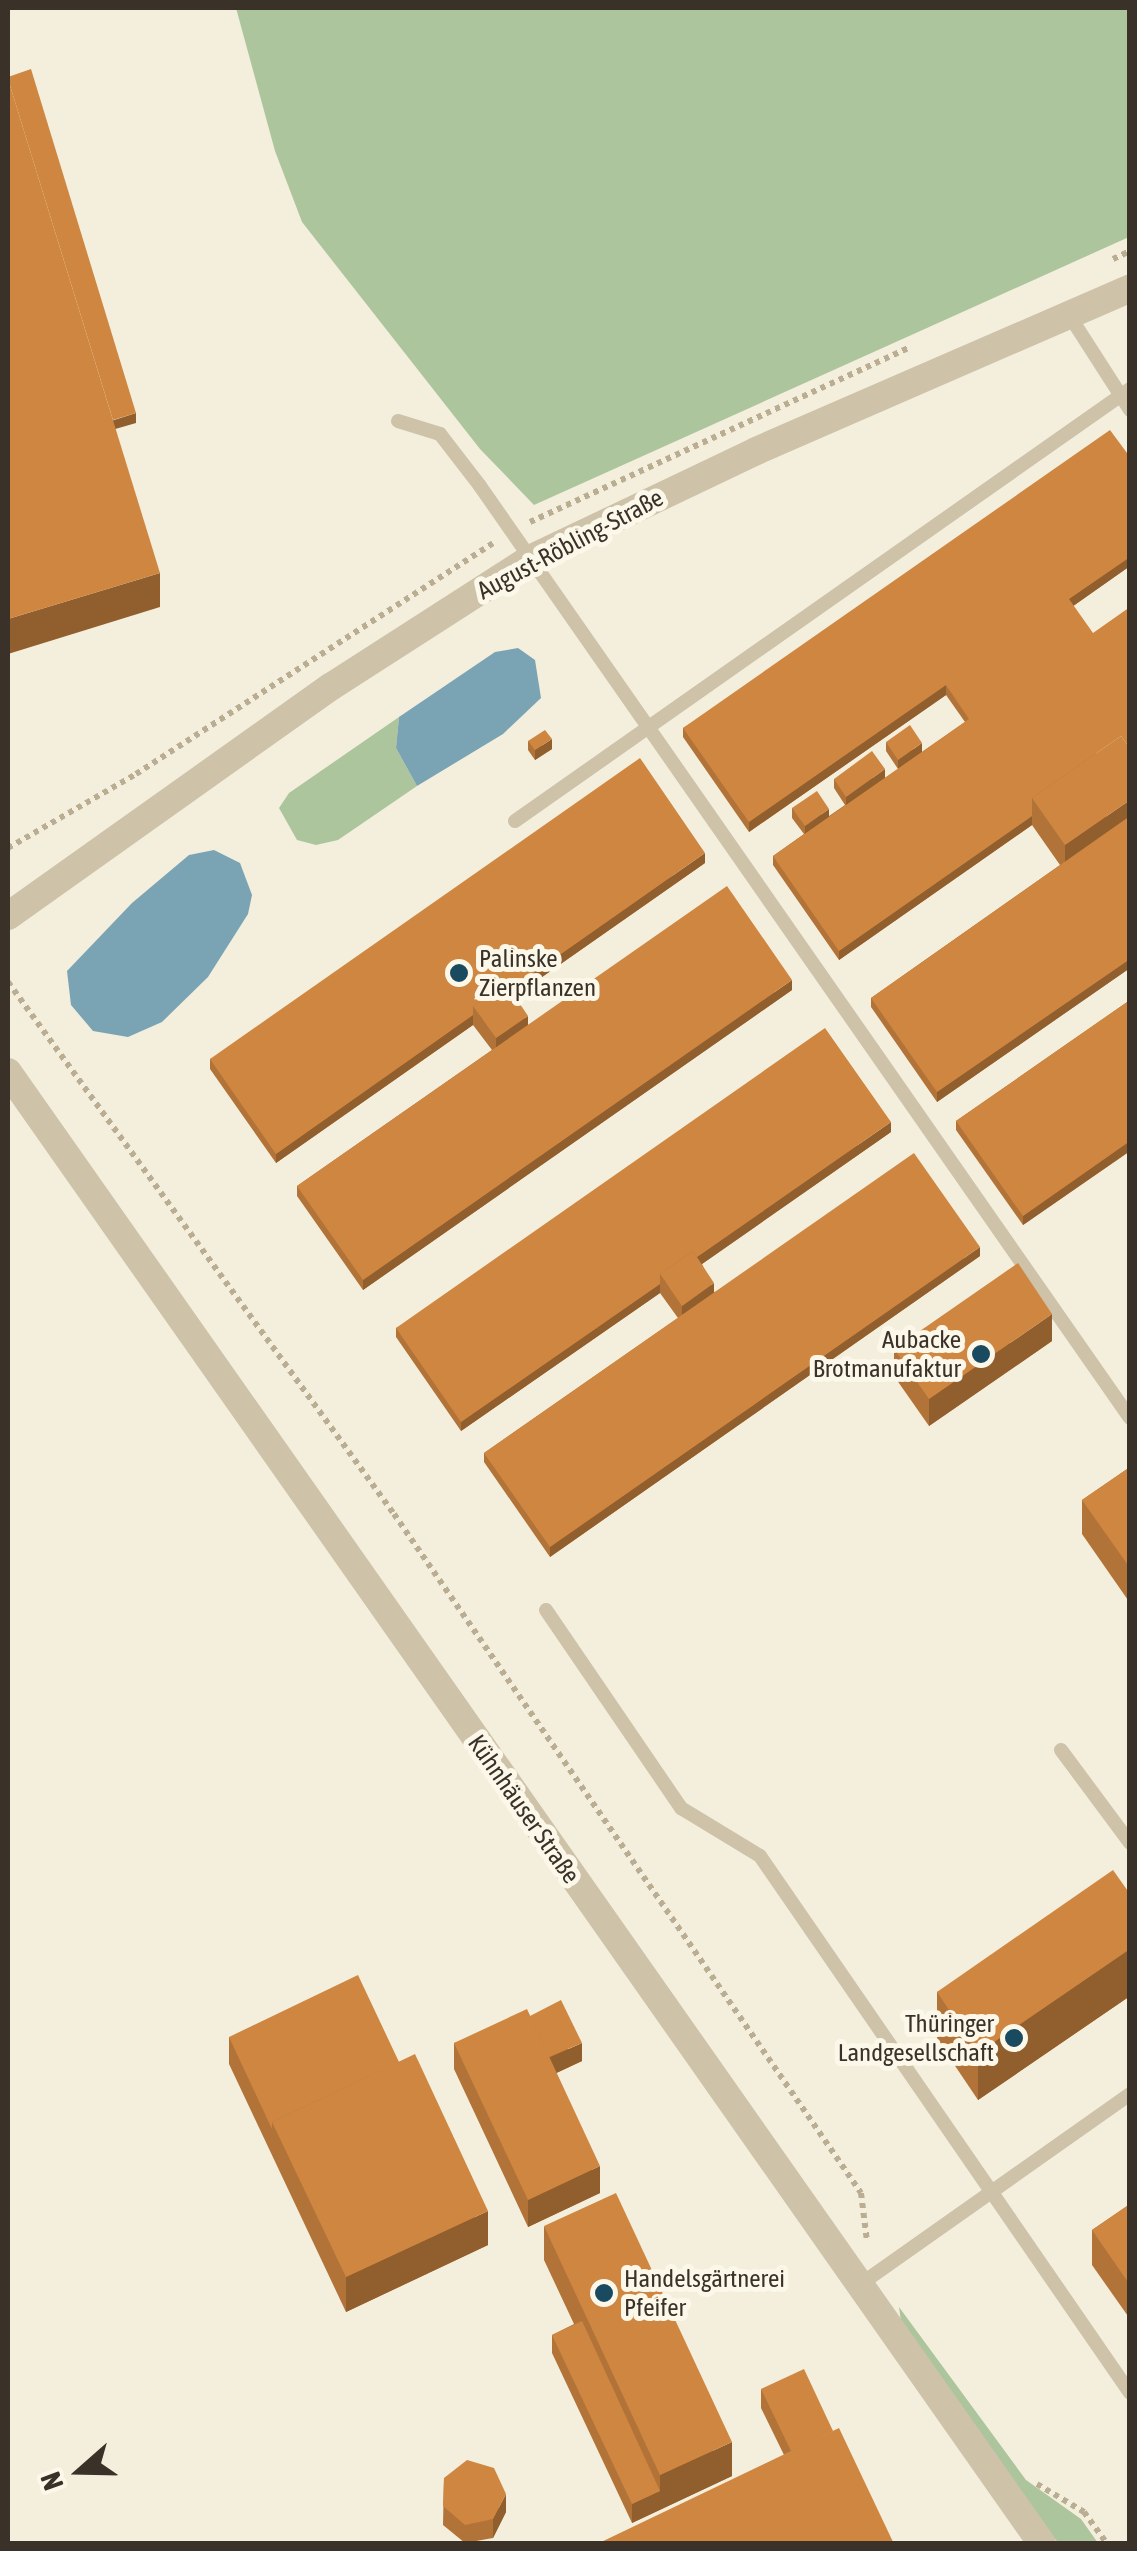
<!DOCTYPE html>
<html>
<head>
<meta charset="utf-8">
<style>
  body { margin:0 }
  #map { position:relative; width:1137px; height:2551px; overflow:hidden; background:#f4efdd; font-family:"Asap Condensed",sans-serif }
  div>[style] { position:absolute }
  .green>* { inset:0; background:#adc59c }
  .water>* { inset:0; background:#7aa3b4 }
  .path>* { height:6px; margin-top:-3px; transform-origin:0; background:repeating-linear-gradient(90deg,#baad92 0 5px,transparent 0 10px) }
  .service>* { height:14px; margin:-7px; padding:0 7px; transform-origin:7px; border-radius:7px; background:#cec2a8 }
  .tertiary>* { height:28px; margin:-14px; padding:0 14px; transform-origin:14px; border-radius:14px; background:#cec2a8 }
  .wall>* { inset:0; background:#b27338 }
  .shaded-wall>* { inset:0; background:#915e2e }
  .building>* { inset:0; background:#cf8641 }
  .dots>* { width:28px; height:28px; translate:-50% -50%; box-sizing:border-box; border:5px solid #fbf8ea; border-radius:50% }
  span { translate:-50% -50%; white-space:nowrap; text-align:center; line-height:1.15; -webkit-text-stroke:10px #fbf8ea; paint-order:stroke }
  .street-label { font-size:25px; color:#3a3229 }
  .poi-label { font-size:25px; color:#3a3229 }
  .left { translate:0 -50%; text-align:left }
  .right { translate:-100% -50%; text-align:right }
  .frame { position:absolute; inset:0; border:10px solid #3a3229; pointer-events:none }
  .north { position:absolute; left:30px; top:2421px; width:100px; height:100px; -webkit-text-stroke:8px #fbf8ea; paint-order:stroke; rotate:250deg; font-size:28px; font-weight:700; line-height:40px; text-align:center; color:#3a3229 }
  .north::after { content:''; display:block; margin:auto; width:35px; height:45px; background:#3a3229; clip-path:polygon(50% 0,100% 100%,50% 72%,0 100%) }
</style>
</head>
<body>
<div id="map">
  <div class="green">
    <i style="clip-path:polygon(236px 8px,1129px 8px,1129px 237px,534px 505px,480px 449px,302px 222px,275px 151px)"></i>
    <i style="clip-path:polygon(399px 717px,396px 748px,417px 786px,338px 840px,316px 845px,297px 840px,279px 808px,289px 793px)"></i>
    <i style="clip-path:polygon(899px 2307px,1026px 2480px,1081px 2519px,1098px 2543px,1058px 2543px,901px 2322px)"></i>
  </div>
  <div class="water">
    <i style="clip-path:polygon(518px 648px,535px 660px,541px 698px,503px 734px,417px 786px,396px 748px,399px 717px,495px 652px)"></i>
    <i style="clip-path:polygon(214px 850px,240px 863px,252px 895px,248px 914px,208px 977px,162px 1022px,128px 1037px,93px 1031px,71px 1005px,67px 971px,132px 903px,189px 855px)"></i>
  </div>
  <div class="path">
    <i style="left:1113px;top:259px;width:19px;rotate:-25deg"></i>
    <i style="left:530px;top:522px;width:417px;rotate:-24.7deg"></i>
    <i style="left:8px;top:848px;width:148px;rotate:-30deg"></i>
    <i style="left:136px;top:774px;width:425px;rotate:-32.9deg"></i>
    <i style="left:8px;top:982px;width:657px;rotate:54.04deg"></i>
    <i style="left:394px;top:1514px;width:824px;rotate:55.48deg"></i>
    <i style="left:861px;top:2193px;width:48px;rotate:82.9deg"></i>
    <i style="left:1037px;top:2484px;width:55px;rotate:30.8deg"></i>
    <i style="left:1084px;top:2512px;width:39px;rotate:54deg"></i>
  </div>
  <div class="service">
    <i style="left:1069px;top:315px;width:113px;rotate:57.3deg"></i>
    <i style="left:398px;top:421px;width:44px;rotate:17.2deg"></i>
    <i style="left:440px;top:434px;width:66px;rotate:52.4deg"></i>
    <i style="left:480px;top:486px;width:1136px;rotate:55.11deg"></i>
    <i style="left:515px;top:821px;width:752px;rotate:-35.09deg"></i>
    <i style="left:546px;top:1610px;width:240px;rotate:55.7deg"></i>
    <i style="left:681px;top:1808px;width:92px;rotate:31.3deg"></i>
    <i style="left:760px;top:1856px;width:652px;rotate:55.43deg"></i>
    <i style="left:1061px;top:1750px;width:116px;rotate:53.4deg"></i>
    <i style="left:858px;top:2286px;width:333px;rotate:-35.2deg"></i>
  </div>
  <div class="tertiary">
    <i style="left:8px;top:916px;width:397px;rotate:-35.4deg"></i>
    <i style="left:332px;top:686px;width:235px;rotate:-32.7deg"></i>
    <i style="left:530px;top:559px;width:250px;rotate:-25.5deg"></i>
    <i style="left:756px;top:451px;width:408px;rotate:-23.5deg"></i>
    <i style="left:8px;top:1072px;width:1799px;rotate:54.91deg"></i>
  </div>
  <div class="wall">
    <i style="clip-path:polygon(1130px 457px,1130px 566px,1073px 606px,1130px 968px,937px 1102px,871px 1007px,871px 998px,1060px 865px,1032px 825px,839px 960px,773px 865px,773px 856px,804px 834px,792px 818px,792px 808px,829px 816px,845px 805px,834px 788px,834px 779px,885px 778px,898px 769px,886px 751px,886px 742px,922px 752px,965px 722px,946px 695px,749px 832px,683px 737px,683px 728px)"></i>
    <i style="clip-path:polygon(528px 741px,552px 749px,535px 760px,528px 750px)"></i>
    <i style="clip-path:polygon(705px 863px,515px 996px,528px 1025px,792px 990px,363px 1290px,297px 1196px,297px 1186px,492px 1050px,473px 1025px,276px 1163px,210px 1069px,210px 1059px)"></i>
    <i style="clip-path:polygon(1130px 1000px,1130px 1151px,1023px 1225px,956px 1130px,956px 1121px)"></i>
    <i style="clip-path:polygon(891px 1132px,702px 1264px,714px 1292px,980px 1256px,550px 1557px,484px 1462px,484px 1453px,678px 1318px,660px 1293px,461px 1431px,396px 1337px,396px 1328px)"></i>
    <i style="clip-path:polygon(1052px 1341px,929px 1426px,894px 1376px,894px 1349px)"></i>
    <i style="clip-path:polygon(1130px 1467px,1130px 1603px,1082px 1534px,1082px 1500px)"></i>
    <i style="clip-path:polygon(1130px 1894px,1130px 1996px,978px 2100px,937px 2039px,937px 1992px)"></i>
    <i style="clip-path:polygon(530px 2016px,582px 2061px,556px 2073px,600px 2193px,528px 2227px,454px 2069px,454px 2043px)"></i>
    <i style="clip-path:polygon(229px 2037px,399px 2062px,488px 2245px,346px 2312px,229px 2064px)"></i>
    <i style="clip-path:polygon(1130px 2204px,1130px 2319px,1092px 2265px,1092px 2230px)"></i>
    <i style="clip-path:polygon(544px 2226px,732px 2476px,632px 2523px,552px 2353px,552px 2335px,574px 2324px,544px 2260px)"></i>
    <i style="clip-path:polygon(761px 2389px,833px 2431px,784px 2455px,761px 2408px)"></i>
    <i style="clip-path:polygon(444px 2478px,506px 2512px,493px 2538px,465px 2543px,443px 2525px)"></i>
  </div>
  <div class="shaded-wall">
    <i style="clip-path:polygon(136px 413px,136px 423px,105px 432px,105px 423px)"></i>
    <i style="clip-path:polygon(1130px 557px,1130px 566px,1069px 609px,1069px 599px)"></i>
    <i style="clip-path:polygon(160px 573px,160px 607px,8px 654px,8px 619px)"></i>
    <i style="clip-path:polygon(946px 685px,946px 695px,749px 832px,749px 822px)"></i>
    <i style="clip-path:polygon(552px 739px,552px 749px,535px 760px,535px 750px)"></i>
    <i style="clip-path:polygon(922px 743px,922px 752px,898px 769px,898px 760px)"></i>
    <i style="clip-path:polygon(885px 769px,885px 779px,846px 806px,846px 797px)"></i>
    <i style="clip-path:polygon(1130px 800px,1130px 827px,1065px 872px,1065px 845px)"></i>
    <i style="clip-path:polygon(829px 809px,829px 818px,805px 835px,805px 826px)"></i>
    <i style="clip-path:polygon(1032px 816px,1032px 825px,839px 960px,839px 951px)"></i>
    <i style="clip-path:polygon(705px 853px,705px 863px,482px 1019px,478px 1012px)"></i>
    <i style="clip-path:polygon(1130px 959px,1130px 968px,937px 1102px,937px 1092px)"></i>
    <i style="clip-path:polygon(792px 980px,792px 990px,363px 1290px,363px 1280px)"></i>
    <i style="clip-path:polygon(473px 1015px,473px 1025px,276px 1163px,276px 1154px)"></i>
    <i style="clip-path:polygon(528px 1016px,528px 1034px,496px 1056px,496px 1038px)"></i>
    <i style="clip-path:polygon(891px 1122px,891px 1132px,669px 1287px,664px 1280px)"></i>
    <i style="clip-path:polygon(1130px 1141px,1130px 1151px,1023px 1225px,1023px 1216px)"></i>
    <i style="clip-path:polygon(980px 1247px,980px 1256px,550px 1557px,550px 1547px)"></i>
    <i style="clip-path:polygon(714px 1283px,714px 1301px,682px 1324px,682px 1306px)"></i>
    <i style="clip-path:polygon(660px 1284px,660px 1293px,461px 1431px,461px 1422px)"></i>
    <i style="clip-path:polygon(1052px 1314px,1052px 1341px,929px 1426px,929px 1399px)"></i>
    <i style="clip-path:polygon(1130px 1949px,1130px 1996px,978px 2100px,978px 2053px)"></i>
    <i style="clip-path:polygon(582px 2043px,582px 2061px,546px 2078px,546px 2059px)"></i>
    <i style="clip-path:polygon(600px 2166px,600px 2193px,528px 2227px,528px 2200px)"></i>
    <i style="clip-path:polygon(488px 2211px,488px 2245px,346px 2312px,346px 2277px)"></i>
    <i style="clip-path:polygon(732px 2442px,732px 2476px,632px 2523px,632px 2504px,660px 2491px,660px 2475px)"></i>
    <i style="clip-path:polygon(506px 2494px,506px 2512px,493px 2538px,493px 2519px)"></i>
  </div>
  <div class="building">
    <i style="clip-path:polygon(31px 69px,136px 413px,113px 420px,8px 79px,8px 77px)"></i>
    <i style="clip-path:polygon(8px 79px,160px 573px,8px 619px)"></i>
    <i style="clip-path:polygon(1110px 430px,1130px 457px,1130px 557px,1069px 599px,1093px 633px,1130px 607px,1130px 748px,1121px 736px,1032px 798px,1032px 816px,839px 951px,773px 856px,969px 719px,946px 685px,749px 822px,683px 728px)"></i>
    <i style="clip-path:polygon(910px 725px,922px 743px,898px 760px,886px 742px)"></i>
    <i style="clip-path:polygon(545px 730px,552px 739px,535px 750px,528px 741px)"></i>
    <i style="clip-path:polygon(1121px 736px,1130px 748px,1130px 800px,1065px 845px,1032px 798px)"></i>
    <i style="clip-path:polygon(872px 751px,885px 769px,846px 797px,834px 779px)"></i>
    <i style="clip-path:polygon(640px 758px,705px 853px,511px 989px,506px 983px,473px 1006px,473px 1015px,276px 1154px,210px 1059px)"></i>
    <i style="clip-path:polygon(817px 791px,829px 809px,805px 826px,792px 808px)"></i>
    <i style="clip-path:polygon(1130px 816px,1130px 959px,937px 1092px,871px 998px)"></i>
    <i style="clip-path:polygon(727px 886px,792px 980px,363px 1280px,297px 1186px)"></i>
    <i style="clip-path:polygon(506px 983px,528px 1016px,496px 1038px,473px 1006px)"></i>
    <i style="clip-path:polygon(1130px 1000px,1130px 1141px,1023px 1216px,956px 1121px)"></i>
    <i style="clip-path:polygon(825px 1028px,891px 1122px,697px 1257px,693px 1251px,660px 1274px,660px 1284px,461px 1422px,396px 1328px)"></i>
    <i style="clip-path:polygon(914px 1153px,980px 1247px,550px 1547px,484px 1453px)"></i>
    <i style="clip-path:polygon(693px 1251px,714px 1283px,682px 1306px,660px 1274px)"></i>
    <i style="clip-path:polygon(1018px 1263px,1052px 1314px,929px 1399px,894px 1349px)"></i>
    <i style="clip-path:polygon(1130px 1467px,1130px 1568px,1082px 1500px)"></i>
    <i style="clip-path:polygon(1113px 1870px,1130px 1894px,1130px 1949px,978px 2053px,937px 1992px)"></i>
    <i style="clip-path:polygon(358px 1975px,399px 2062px,272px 2122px,272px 2129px,229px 2037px)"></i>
    <i style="clip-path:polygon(561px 2000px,582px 2043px,549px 2057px,530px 2016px)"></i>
    <i style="clip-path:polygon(527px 2009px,600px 2166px,528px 2200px,454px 2043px)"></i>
    <i style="clip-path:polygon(415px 2054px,488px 2211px,346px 2277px,272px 2122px)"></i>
    <i style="clip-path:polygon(616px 2193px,732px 2442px,660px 2475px,544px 2226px)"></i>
    <i style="clip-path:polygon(1130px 2204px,1130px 2285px,1092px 2230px)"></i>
    <i style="clip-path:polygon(582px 2321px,660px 2491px,632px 2504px,552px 2335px)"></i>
    <i style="clip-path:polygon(804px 2369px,833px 2431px,791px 2451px,761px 2389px)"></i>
    <i style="clip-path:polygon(839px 2428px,894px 2544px,597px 2544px)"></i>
    <i style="clip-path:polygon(467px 2460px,494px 2468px,506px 2494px,493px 2519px,465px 2525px,443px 2506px,444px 2478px)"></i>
  </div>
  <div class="dots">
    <i style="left:459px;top:973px;background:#1a4a5f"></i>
    <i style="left:981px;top:1354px;background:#1a4a5f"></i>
    <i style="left:1014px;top:2038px;background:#1a4a5f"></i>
    <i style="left:604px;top:2293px;background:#1a4a5f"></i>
  </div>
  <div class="street-label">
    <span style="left:570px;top:544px;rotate:-28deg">August-Röbling-Straße</span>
    <span style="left:524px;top:1809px;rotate:55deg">Kühnhäuser Straße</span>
  </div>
  <div class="poi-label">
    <span class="left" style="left:479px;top:973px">Palinske<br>Zierpflanzen</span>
    <span class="right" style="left:961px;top:1354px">Aubacke<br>Brotmanufaktur</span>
    <span class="right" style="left:994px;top:2038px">Thüringer<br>Landgesellschaft</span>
    <span class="left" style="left:624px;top:2293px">Handelsgärtnerei<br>Pfeifer</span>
  </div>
  <div class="frame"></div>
  <div class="north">N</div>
</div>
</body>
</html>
